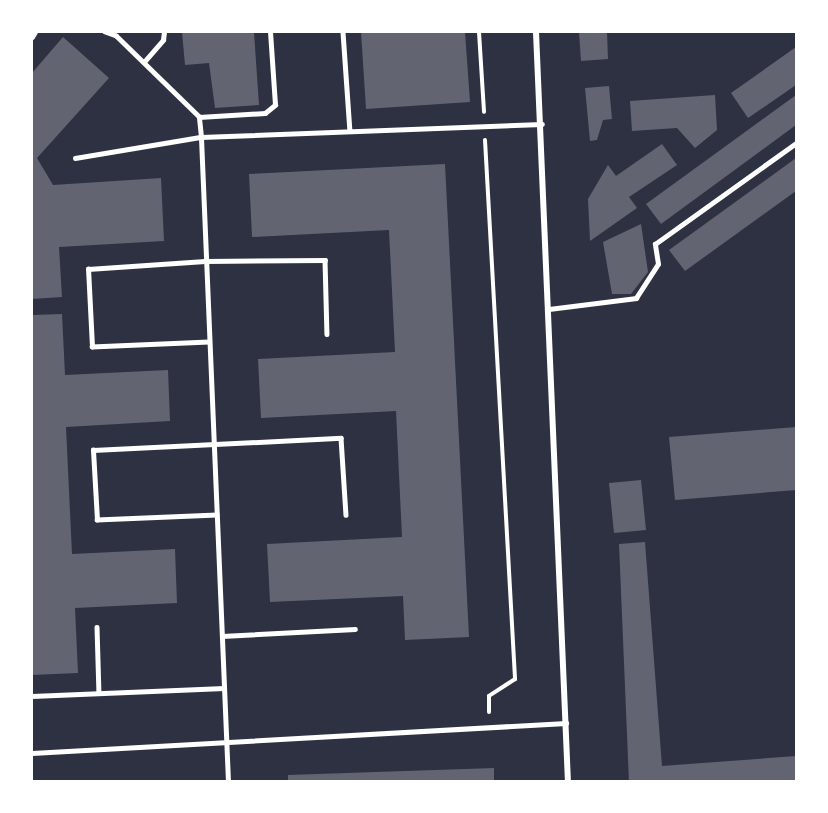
<!DOCTYPE html>
<html>
<head>
<meta charset="utf-8">
<style>
  body { margin:0 }
  #map { position:relative; width:828px; height:813px; overflow:hidden; background:#2d3142; font-family:Literata,serif }
  div>[style] { position:absolute }
  .building>* { inset:0; background:#626471 }
  .path>* { height:4px; margin:-2px; padding:0 2px; transform-origin:2px; border-radius:2px; background:#fff }
  .service>* { height:4.5px; margin:-2.25px; padding:0 2.25px; transform-origin:2.25px; border-radius:2.25px; background:#fff }
  .minor>* { height:6px; margin:-3px; padding:0 3px; transform-origin:3px; border-radius:3px; background:#fff }
  span { translate:-50% -50%; white-space:nowrap; text-align:center; line-height:1.15; -webkit-text-stroke:5px #fff; paint-order:stroke }
  .frame { position:absolute; inset:0; border:33px solid #fff; pointer-events:none }
</style>
</head>
<body>
<div id="map">
  <div class="building">
    <i style="clip-path:polygon(182px 32px,254px 32px,259px 105px,215px 108px,209px 63px,185px 65px)"></i>
    <i style="clip-path:polygon(361px 32px,465px 32px,470px 102px,366px 109px)"></i>
    <i style="clip-path:polygon(579px 32px,607px 32px,608px 59px,581px 61px)"></i>
    <i style="clip-path:polygon(63px 37px,109px 78px,37px 158px,53px 185px,161px 178px,164px 241px,59px 247px,62px 297px,32px 299px,32px 73px)"></i>
    <i style="clip-path:polygon(796px 47px,796px 85px,748px 118px,731px 93px)"></i>
    <i style="clip-path:polygon(609px 86px,612px 119px,603px 120px,597px 140px,590px 141px,585px 88px)"></i>
    <i style="clip-path:polygon(715px 95px,717px 130px,695px 148px,677px 128px,632px 131px,630px 101px)"></i>
    <i style="clip-path:polygon(796px 95px,796px 125px,661px 224px,646px 204px)"></i>
    <i style="clip-path:polygon(662px 144px,677px 165px,629px 197px,637px 208px,590px 241px,588px 199px,608px 165px,616px 176px)"></i>
    <i style="clip-path:polygon(796px 158px,796px 191px,685px 271px,669px 250px)"></i>
    <i style="clip-path:polygon(445px 164px,469px 637px,405px 640px,403px 596px,270px 602px,267px 544px,402px 537px,396px 411px,261px 418px,258px 359px,395px 352px,389px 230px,252px 237px,249px 174px)"></i>
    <i style="clip-path:polygon(641px 224px,648px 272px,631px 294px,612px 294px,603px 242px)"></i>
    <i style="clip-path:polygon(62px 314px,65px 375px,168px 370px,170px 421px,66px 427px,72px 554px,175px 549px,177px 603px,75px 608px,78px 673px,32px 675px,32px 315px)"></i>
    <i style="clip-path:polygon(796px 427px,796px 490px,675px 500px,669px 437px)"></i>
    <i style="clip-path:polygon(641px 480px,646px 530px,614px 533px,609px 483px)"></i>
    <i style="clip-path:polygon(645px 542px,662px 766px,796px 756px,796px 782px,629px 782px,619px 544px)"></i>
    <i style="clip-path:polygon(494px 768px,494px 782px,288px 782px,288px 775px)"></i>
  </div>
  <div class="path">
    <i style="left:479px;top:32px;width:80px;rotate:86.4deg"></i>
    <i style="left:485px;top:140px;width:540px;rotate:86.81deg"></i>
    <i style="left:515px;top:679px;width:31px;rotate:147deg"></i>
    <i style="left:489px;top:696px;width:16px;rotate:90deg"></i>
  </div>
  <div class="service">
    <i style="left:343px;top:32px;width:99px;rotate:86deg"></i>
    <i style="left:32px;top:37px;width:6px;rotate:-59deg"></i>
    <i style="left:144px;top:62px;width:29px;rotate:-49deg"></i>
    <i style="left:163px;top:40px;width:8px;rotate:-83deg"></i>
    <i style="left:199px;top:117px;width:66px;rotate:-3.5deg"></i>
    <i style="left:265px;top:113px;width:13px;rotate:-39deg"></i>
    <i style="left:275px;top:105px;width:73px;rotate:-93.9deg"></i>
    <i style="left:75px;top:158px;width:128px;rotate:-9.5deg"></i>
    <i style="left:201px;top:137px;width:20px;rotate:-96deg"></i>
    <i style="left:199px;top:117px;width:116px;rotate:-135.7deg"></i>
    <i style="left:116px;top:36px;width:12px;rotate:-160deg"></i>
    <i style="left:549px;top:309px;width:88px;rotate:-7.2deg"></i>
    <i style="left:636px;top:298px;width:40px;rotate:-57.1deg"></i>
    <i style="left:658px;top:264px;width:20px;rotate:-99deg"></i>
    <i style="left:655px;top:244px;width:173px;rotate:-35.6deg"></i>
    <i style="left:209px;top:342px;width:117px;rotate:177.6deg"></i>
    <i style="left:92px;top:347px;width:78px;rotate:-92.9deg"></i>
    <i style="left:88px;top:269px;width:117px;rotate:-3.9deg"></i>
    <i style="left:205px;top:261px;width:120px;rotate:-0.5deg"></i>
    <i style="left:325px;top:260px;width:74px;rotate:88.5deg"></i>
    <i style="left:217px;top:515px;width:120px;rotate:177.6deg"></i>
    <i style="left:97px;top:520px;width:70px;rotate:-93.3deg"></i>
    <i style="left:93px;top:450px;width:248px;rotate:-2.8deg"></i>
    <i style="left:341px;top:438px;width:77px;rotate:86.3deg"></i>
    <i style="left:97px;top:627px;width:66px;rotate:88.3deg"></i>
    <i style="left:222px;top:636px;width:133px;rotate:-3deg"></i>
    <i style="left:32px;top:696px;width:192px;rotate:-2.4deg"></i>
    <i style="left:32px;top:753px;width:535px;rotate:-3.22deg"></i>
    <i style="left:228px;top:782px;width:646px;rotate:-92.4deg"></i>
    <i style="left:201px;top:137px;width:341px;rotate:-2.2deg"></i>
  </div>
  <div class="minor">
    <i style="left:536px;top:32px;width:751px;rotate:87.56deg"></i>
  </div>
  <div class="frame"></div>
</div>
</body>
</html>
